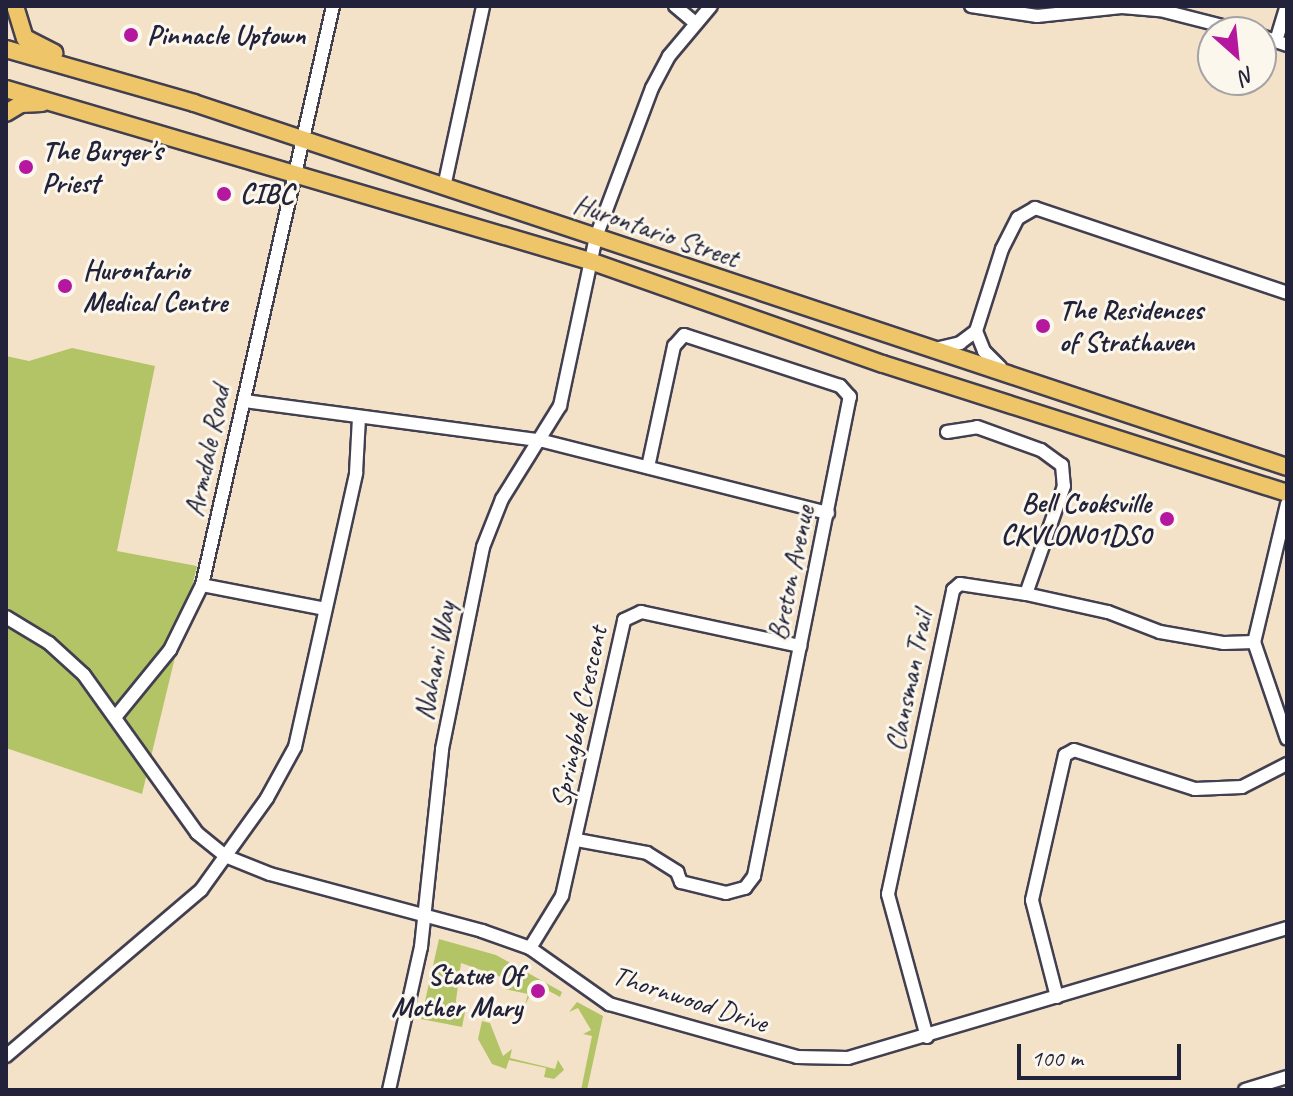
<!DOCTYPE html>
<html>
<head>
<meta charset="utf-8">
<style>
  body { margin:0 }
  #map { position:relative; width:1293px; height:1096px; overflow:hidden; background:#f4e2c8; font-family:Caveat,sans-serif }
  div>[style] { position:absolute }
  .green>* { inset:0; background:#b3c467 }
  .roads { filter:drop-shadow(2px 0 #423f50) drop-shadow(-2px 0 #423f50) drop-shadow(0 2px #423f50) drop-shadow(0 -2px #423f50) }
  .minor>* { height:12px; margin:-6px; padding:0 6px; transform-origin:6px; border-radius:6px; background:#fff }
  .major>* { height:16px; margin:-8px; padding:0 8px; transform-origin:8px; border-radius:8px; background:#eec569 }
  .dots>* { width:22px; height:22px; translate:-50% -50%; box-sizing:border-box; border:4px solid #fbf7ec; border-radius:50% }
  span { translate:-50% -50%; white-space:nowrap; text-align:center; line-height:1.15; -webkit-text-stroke:6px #fbf7ec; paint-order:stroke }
  .poi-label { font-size:28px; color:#22223b; font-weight:700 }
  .left { translate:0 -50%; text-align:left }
  .right { translate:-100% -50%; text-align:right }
  .street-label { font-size:28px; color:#22223b }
  .frame { position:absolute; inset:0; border:8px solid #22223b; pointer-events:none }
  .north { position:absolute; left:1197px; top:16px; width:80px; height:80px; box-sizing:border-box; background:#fbf7ec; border:2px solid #a4a2a5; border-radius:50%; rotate:153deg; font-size:22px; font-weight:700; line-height:32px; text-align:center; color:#22223b }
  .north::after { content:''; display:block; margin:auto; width:28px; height:36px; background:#b5179e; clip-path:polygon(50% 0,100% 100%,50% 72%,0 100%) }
  .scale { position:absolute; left:1017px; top:1044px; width:164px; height:36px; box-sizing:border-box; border:4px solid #22223b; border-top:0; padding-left:10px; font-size:24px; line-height:28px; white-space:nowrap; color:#22223b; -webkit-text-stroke:6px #fbf7ec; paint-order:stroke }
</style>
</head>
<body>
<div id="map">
  <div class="green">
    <i style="clip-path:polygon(72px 348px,155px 366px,117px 551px,197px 566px,142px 794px,6px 748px,6px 356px,29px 361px)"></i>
    <i style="clip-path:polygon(439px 939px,496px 955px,562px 992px,560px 997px,536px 984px,525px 1005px,528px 994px,505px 989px,501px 977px,461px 963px,455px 1008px,465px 1012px,462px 1027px,421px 1019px)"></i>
    <i style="clip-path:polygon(577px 1002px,603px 1016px,587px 1090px,581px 1090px,592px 1036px,583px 1034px,591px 1030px,578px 1008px,569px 1012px)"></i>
    <i style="clip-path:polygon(482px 1021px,490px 1023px,503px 1056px,512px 1049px,510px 1058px,555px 1069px,558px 1060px,564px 1070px,554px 1079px,544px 1077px,546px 1068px,509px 1060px,506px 1069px,492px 1064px,478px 1039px)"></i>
  </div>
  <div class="roads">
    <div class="minor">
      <i style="left:675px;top:6px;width:26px;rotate:40deg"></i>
      <i style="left:971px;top:6px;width:67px;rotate:8.6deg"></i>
      <i style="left:1037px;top:16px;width:85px;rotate:-6deg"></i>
      <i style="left:1122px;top:7px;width:38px;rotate:5deg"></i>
      <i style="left:1160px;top:10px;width:89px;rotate:14.3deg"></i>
      <i style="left:1261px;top:36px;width:28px;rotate:19deg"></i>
      <i style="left:1276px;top:41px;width:37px;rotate:-73deg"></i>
      <i style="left:444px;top:187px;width:185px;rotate:-77.8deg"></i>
      <i style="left:976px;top:331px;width:22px;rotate:68deg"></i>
      <i style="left:984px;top:351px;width:23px;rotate:45deg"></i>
      <i style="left:935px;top:349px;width:26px;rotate:-13deg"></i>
      <i style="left:960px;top:343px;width:20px;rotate:-37deg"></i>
      <i style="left:976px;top:331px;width:86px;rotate:-72.4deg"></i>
      <i style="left:1002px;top:249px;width:35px;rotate:-63deg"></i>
      <i style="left:1018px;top:218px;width:20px;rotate:-30deg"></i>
      <i style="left:1035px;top:208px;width:266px;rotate:18.6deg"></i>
      <i style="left:245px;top:401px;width:301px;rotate:7.6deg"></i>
      <i style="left:543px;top:441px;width:294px;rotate:14.2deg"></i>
      <i style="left:947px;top:432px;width:30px;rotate:-9deg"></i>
      <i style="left:977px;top:427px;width:68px;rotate:19.8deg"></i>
      <i style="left:1041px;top:450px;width:26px;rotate:36deg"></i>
      <i style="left:1062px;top:465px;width:21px;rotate:85deg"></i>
      <i style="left:1064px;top:486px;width:114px;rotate:109.4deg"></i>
      <i style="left:1287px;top:504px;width:142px;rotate:103.4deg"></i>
      <i style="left:1254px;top:642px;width:102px;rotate:71.2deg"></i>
      <i style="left:202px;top:585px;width:125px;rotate:11deg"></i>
      <i style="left:6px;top:617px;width:50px;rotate:31.2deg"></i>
      <i style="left:49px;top:643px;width:47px;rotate:42.4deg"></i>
      <i style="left:84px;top:675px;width:194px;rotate:54.4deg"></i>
      <i style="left:197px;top:833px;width:36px;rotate:39deg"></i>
      <i style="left:225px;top:856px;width:48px;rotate:21.8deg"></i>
      <i style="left:270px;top:874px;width:220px;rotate:15deg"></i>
      <i style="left:482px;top:931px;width:51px;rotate:19.5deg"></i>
      <i style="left:530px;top:948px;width:97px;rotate:35.3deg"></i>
      <i style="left:609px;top:1004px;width:195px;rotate:15.7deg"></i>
      <i style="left:797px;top:1057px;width:51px;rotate:1.1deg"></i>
      <i style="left:848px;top:1058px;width:458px;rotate:-16.5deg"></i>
      <i style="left:117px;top:715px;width:84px;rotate:-50.8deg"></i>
      <i style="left:170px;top:650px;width:72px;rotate:-63.8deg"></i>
      <i style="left:202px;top:585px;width:594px;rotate:-77.25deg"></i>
      <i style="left:577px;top:840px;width:71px;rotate:10.5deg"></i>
      <i style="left:647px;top:853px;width:36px;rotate:32deg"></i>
      <i style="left:677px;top:872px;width:11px;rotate:68deg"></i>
      <i style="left:681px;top:882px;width:46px;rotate:13.7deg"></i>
      <i style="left:726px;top:893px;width:20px;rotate:-15deg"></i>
      <i style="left:745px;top:888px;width:15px;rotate:-53deg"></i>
      <i style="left:754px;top:876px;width:489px;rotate:-78.7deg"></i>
      <i style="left:850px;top:397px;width:15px;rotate:-132deg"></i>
      <i style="left:840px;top:386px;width:164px;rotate:-161.9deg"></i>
      <i style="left:684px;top:335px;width:15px;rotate:132deg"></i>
      <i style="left:674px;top:346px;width:124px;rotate:102.1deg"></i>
      <i style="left:530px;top:948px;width:61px;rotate:-58.4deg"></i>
      <i style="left:562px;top:896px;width:283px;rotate:-77.3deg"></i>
      <i style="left:624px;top:620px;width:19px;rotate:-25deg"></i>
      <i style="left:641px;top:612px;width:163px;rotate:12.1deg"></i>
      <i style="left:1057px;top:997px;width:100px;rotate:-104.5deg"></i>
      <i style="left:1032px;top:900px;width:149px;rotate:-77.2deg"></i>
      <i style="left:1065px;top:755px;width:10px;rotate:-29deg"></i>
      <i style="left:1074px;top:750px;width:127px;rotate:17.9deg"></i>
      <i style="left:1195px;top:789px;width:47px;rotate:-2.4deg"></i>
      <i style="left:1242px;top:787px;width:51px;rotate:-27.1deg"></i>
      <i style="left:927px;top:1037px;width:148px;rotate:-105.3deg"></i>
      <i style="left:888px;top:894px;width:311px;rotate:-77.9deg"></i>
      <i style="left:953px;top:590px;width:9px;rotate:-41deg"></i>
      <i style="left:960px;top:584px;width:67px;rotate:8.6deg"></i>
      <i style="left:1026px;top:594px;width:84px;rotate:12.4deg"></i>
      <i style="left:1108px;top:612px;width:56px;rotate:21deg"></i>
      <i style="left:1160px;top:632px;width:65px;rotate:9.8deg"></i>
      <i style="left:1224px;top:643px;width:30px;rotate:-2deg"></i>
      <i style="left:6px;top:1056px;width:256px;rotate:-40.4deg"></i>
      <i style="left:201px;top:890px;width:113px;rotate:-54.3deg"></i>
      <i style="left:267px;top:798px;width:58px;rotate:-61.2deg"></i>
      <i style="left:295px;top:747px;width:281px;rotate:-77.4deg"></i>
      <i style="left:356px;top:473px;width:55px;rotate:-86.9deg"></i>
      <i style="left:389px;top:1090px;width:147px;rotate:-77.4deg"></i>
      <i style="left:421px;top:947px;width:199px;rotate:-83.9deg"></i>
      <i style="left:442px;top:749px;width:206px;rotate:-78.5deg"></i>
      <i style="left:483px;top:547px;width:52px;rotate:-68.4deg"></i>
      <i style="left:502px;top:499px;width:110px;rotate:-58.1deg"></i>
      <i style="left:560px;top:406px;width:173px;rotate:-78deg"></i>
      <i style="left:596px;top:237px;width:159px;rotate:-69.4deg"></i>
      <i style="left:652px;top:88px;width:36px;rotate:-62deg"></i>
      <i style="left:669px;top:56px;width:65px;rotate:-50deg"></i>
      <i style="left:1245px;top:1090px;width:44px;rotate:-17.2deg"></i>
    </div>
    <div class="major">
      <i style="left:15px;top:6px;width:34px;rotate:73deg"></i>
      <i style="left:25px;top:38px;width:33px;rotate:27deg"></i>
      <i style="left:6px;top:49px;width:196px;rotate:16deg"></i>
      <i style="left:194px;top:103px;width:1152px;rotate:18.42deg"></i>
      <i style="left:6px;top:89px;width:612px;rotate:16.42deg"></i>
      <i style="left:593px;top:262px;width:307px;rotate:19.4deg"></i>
      <i style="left:883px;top:364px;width:424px;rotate:17.7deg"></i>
      <i style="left:6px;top:113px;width:17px;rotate:-31deg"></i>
      <i style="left:21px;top:104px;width:21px;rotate:-3deg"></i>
    </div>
  </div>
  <div class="dots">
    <i style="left:131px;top:35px;background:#b5179e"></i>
    <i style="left:26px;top:167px;background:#b5179e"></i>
    <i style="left:224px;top:194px;background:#b5179e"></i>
    <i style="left:65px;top:286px;background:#b5179e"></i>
    <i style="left:1043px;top:326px;background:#b5179e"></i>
    <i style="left:1167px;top:519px;background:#b5179e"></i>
    <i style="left:538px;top:991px;background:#b5179e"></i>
  </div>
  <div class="poi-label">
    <span class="left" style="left:147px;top:35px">Pinnacle Uptown</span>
    <span class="left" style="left:42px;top:167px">The Burger's<br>Priest</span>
    <span class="left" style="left:240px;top:194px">CIBC</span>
    <span class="left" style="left:83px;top:286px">Hurontario<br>Medical Centre</span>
    <span class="left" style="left:1059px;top:326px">The Residences<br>of Strathaven</span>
    <span class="right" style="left:1151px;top:519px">Bell Cooksville<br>CKVLON01DS0</span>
    <span class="right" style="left:522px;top:991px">Statue Of<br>Mother Mary</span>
  </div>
  <div class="street-label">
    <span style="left:656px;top:231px;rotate:19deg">Hurontario Street</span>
    <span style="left:207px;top:451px;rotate:-78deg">Armdale Road</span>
    <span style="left:791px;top:573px;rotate:-78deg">Breton Avenue</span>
    <span style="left:435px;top:661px;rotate:-79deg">Nahani Way</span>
    <span style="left:909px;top:681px;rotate:-78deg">Clansman Trail</span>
    <span style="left:579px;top:717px;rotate:-78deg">Springbok Crescent</span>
    <span style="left:690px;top:999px;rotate:18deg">Thornwood Drive</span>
  </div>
  <div class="frame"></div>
  <div class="north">N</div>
  <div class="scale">100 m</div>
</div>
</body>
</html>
